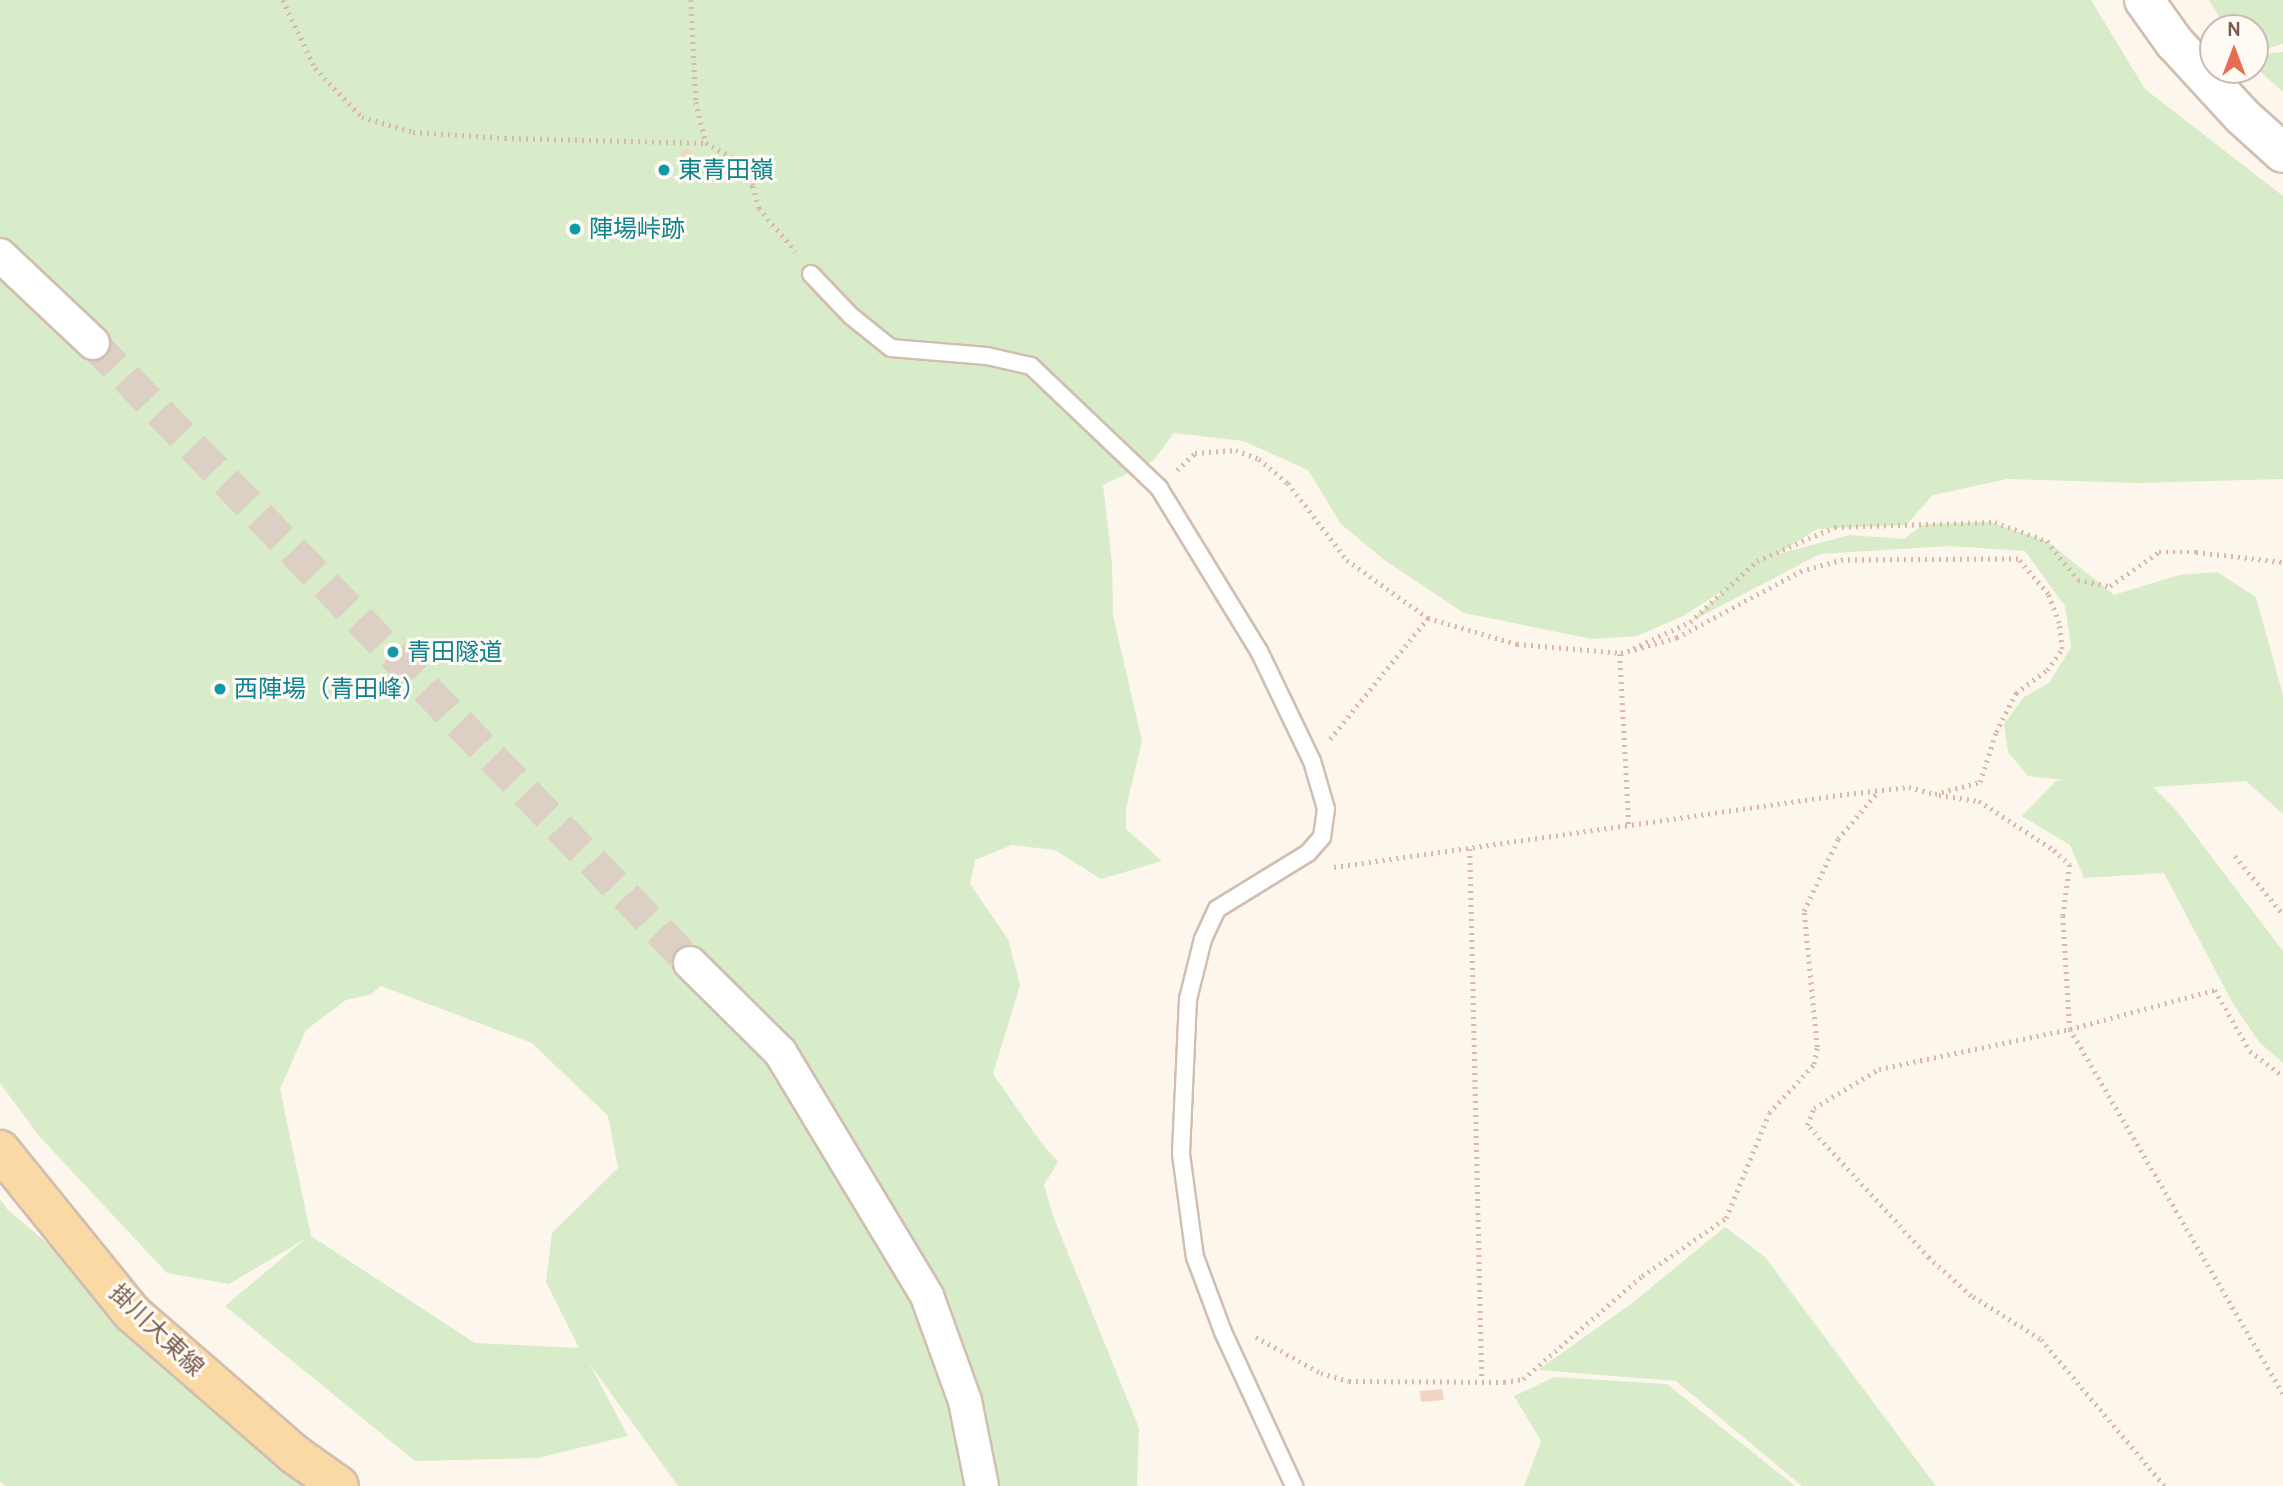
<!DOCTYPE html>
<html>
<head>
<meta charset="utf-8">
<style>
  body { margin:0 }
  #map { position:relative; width:2283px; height:1486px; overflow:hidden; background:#fdf6ec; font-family:Cabin,"Noto Sans JP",sans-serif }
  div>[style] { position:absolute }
  .green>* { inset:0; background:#d8ecc9 }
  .building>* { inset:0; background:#f3d5c3 }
  .minor-tunnel>* { height:32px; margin-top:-16px; transform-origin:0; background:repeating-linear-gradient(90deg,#dcd0c4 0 32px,transparent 0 48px) }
  .path>* { height:4.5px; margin-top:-2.25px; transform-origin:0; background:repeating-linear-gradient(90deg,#d9b8a5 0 2px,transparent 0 7px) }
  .roads { filter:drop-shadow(2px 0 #d1beb0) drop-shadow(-2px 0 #d1beb0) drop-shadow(0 2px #d1beb0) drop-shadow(0 -2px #d1beb0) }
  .service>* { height:16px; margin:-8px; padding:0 8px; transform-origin:8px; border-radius:8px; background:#fff }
  .minor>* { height:32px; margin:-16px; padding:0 16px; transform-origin:16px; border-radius:16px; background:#fff }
  .tertiary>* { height:38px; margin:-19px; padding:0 19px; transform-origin:19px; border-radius:19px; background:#fff }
  .primary>* { height:38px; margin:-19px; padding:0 19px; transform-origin:19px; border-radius:19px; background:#fbd9a5 }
  .dots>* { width:19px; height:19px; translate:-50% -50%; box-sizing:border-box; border:4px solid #fffaf3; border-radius:50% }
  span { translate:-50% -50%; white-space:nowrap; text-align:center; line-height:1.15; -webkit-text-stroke:6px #fffaf3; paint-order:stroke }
  .culture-label { font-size:24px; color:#0d838f }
  .left { translate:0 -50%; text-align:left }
  .street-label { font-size:24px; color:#7a5c4d }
  .north { position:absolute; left:2199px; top:14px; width:70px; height:70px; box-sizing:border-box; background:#fffaf3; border:2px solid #cabbb1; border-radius:50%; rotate:0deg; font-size:19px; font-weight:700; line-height:28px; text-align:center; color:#7a5c4d }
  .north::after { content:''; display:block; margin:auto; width:24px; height:32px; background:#e76f51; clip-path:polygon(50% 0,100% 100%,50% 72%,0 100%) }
</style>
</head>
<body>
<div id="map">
  <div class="green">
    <i style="clip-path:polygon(evenodd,0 0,2091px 0,2145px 89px,2283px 196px,2283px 479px,2137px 483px,2007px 479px,1933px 495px,1906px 525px,1817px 529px,1778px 554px,1850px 535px,1904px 539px,1924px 524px,1989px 522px,2047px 541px,2114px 595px,2179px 575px,2217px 572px,2256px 597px,2283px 695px,2283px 814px,2246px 781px,2153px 787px,2176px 810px,2283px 951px,2283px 1063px,2259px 1042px,2232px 1002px,2164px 873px,2084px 878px,2070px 845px,2022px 816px,2056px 781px,2064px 780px,2028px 776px,2008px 752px,2004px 724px,2024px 697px,2049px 683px,2071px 647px,2065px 606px,2025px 551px,1950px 546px,1820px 554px,1690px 622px,1727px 588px,1683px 616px,1637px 636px,1592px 639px,1464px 613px,1383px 559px,1341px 524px,1308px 470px,1243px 441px,1174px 433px,1153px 461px,1103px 485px,1112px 562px,1113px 615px,1142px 741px,1126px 808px,1126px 829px,1162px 861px,1101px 879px,1055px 850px,1012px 845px,975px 860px,970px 884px,1008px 939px,1020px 985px,993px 1074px,1040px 1141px,1058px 1162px,1044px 1185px,1053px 1216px,1139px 1428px,1137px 1486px,678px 1486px,589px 1363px,628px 1436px,538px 1458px,415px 1461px,225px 1306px,305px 1239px,229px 1284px,167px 1273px,39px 1136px,0 1083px,0 0,381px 986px,532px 1043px,608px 1116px,618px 1168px,552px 1233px,546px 1282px,579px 1348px,475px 1343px,311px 1236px,280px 1089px,306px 1030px,346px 1000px,370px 995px,381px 986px)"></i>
    <i style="clip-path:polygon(2209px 0,2283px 0,2283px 44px,2255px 52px,2255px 28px,2226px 28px)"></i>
    <i style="clip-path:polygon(2283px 52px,2283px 92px,2255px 67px,2255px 55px)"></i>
    <i style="clip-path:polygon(0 1199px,7px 1209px,231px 1399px,327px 1486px,6px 1486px,0 1482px)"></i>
    <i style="clip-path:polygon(1725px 1227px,1765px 1257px,1936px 1486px,1802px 1486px,1676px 1381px,1538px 1370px,1631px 1304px)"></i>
    <i style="clip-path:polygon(1555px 1377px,1667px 1384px,1795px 1486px,1524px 1486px,1541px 1441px,1514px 1396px)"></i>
  </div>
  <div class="building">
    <i style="clip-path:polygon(686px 148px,697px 157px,690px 164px,680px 154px)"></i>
    <i style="clip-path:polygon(1442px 1389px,1444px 1400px,1421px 1402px,1420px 1391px)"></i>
  </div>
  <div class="minor-tunnel">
    <i style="left:93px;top:343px;width:861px;rotate:46.08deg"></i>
  </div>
  <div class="path">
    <i style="left:283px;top:0;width:75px;rotate:64.8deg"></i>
    <i style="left:315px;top:68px;width:68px;rotate:46.2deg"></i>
    <i style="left:362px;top:117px;width:53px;rotate:16.4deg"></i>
    <i style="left:413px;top:132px;width:92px;rotate:3.7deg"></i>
    <i style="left:505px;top:138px;width:201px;rotate:1.4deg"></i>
    <i style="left:706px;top:143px;width:35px;rotate:29deg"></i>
    <i style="left:737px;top:160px;width:31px;rotate:58deg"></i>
    <i style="left:753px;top:186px;width:23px;rotate:75deg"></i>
    <i style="left:759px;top:208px;width:57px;rotate:49.9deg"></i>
    <i style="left:691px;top:0;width:102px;rotate:87.2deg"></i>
    <i style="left:696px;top:102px;width:42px;rotate:76.3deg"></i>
    <i style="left:1177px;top:470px;width:25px;rotate:-43deg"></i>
    <i style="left:1195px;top:453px;width:41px;rotate:-4.2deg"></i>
    <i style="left:1236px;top:450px;width:25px;rotate:21deg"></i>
    <i style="left:1259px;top:459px;width:38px;rotate:40deg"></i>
    <i style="left:1288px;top:483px;width:97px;rotate:52.5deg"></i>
    <i style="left:1347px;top:560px;width:100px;rotate:35.6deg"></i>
    <i style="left:1428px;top:618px;width:93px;rotate:16.3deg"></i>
    <i style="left:1517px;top:644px;width:105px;rotate:4.9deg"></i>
    <i style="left:1633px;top:648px;width:63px;rotate:-24.5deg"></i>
    <i style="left:1690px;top:622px;width:91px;rotate:-42.3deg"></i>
    <i style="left:1757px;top:561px;width:85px;rotate:-23.6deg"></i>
    <i style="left:1835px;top:527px;width:160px;rotate:-1.8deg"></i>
    <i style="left:1995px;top:522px;width:55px;rotate:20.1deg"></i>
    <i style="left:2047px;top:541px;width:50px;rotate:51.5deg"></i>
    <i style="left:2078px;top:580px;width:33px;rotate:11deg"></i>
    <i style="left:2110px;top:586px;width:60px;rotate:-34.8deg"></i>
    <i style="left:2159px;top:552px;width:37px"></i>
    <i style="left:2196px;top:552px;width:88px;rotate:6.6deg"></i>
    <i style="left:1330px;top:739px;width:156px;rotate:-51deg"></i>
    <i style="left:1939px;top:795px;width:40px;rotate:8.5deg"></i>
    <i style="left:1979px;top:801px;width:90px;rotate:33.2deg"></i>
    <i style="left:2054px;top:850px;width:22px;rotate:43deg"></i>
    <i style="left:2070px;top:865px;width:51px;rotate:97.8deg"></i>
    <i style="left:2063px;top:916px;width:113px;rotate:86.5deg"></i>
    <i style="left:2070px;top:1029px;width:422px;rotate:59.7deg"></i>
    <i style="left:1470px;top:849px;width:532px;rotate:88.71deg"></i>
    <i style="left:2235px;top:856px;width:75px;rotate:50.4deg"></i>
    <i style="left:1334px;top:867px;width:518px;rotate:-8.1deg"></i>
    <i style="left:1847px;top:794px;width:62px;rotate:-6.4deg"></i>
    <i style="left:1909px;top:787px;width:27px;rotate:15deg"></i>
    <i style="left:1935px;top:794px;width:47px;rotate:-14.9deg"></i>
    <i style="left:1980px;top:782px;width:52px;rotate:-72.3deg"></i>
    <i style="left:1996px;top:732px;width:44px;rotate:-62.9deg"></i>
    <i style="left:2016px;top:693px;width:39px;rotate:-37deg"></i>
    <i style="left:2047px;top:670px;width:26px;rotate:-54deg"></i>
    <i style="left:2062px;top:649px;width:26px;rotate:-97deg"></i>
    <i style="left:2059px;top:623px;width:31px;rotate:-111deg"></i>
    <i style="left:2048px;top:594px;width:46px;rotate:-130.6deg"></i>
    <i style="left:2018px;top:559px;width:175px;rotate:179.7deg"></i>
    <i style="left:1843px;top:560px;width:42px;rotate:165deg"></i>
    <i style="left:1802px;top:571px;width:142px;rotate:151.8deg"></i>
    <i style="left:1677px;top:638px;width:59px;rotate:164.3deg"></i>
    <i style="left:1620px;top:654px;width:170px;rotate:87deg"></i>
    <i style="left:1256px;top:1337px;width:74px;rotate:29deg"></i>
    <i style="left:1321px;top:1373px;width:29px;rotate:16deg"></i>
    <i style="left:1349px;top:1381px;width:155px;rotate:0.4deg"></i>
    <i style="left:1504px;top:1382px;width:19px;rotate:-9deg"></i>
    <i style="left:1523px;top:1379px;width:157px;rotate:-40.9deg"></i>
    <i style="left:1642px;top:1276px;width:102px;rotate:-34.6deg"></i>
    <i style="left:1726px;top:1218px;width:113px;rotate:-67.7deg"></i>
    <i style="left:1769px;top:1113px;width:67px;rotate:-47.4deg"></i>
    <i style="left:1814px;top:1064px;width:17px;rotate:-80deg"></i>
    <i style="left:1817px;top:1047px;width:137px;rotate:-95.5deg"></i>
    <i style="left:1804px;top:911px;width:80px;rotate:-64.7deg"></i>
    <i style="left:1838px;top:839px;width:59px;rotate:-49.8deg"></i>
    <i style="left:2164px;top:1486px;width:192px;rotate:-130.1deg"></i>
    <i style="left:2040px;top:1339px;width:81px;rotate:-148.1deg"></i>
    <i style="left:1971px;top:1296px;width:57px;rotate:-137.9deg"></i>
    <i style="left:1929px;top:1258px;width:180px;rotate:-132.5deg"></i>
    <i style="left:1807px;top:1125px;width:18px;rotate:-68deg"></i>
    <i style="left:1814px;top:1108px;width:76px;rotate:-31deg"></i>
    <i style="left:1879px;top:1069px;width:195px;rotate:-11.8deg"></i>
    <i style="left:2070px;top:1029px;width:150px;rotate:-15.1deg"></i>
    <i style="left:2215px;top:990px;width:70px;rotate:60.2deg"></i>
    <i style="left:2250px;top:1051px;width:41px;rotate:37.1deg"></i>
  </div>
  <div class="roads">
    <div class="service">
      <i style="left:811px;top:274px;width:58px;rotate:46.4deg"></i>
      <i style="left:851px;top:316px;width:51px;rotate:38.7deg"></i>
      <i style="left:891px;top:348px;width:96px;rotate:4.8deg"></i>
      <i style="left:987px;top:356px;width:45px;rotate:12.8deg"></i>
      <i style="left:1031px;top:366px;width:177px;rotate:43.6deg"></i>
      <i style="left:1159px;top:488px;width:191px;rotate:58.5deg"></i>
      <i style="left:1259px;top:651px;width:122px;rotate:64.3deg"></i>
      <i style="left:1312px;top:761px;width:50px;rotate:73.7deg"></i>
      <i style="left:1326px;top:809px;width:28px;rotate:98deg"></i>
      <i style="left:1322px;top:837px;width:21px;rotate:131deg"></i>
      <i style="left:1308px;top:853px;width:107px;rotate:148.4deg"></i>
      <i style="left:1217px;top:909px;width:33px;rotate:115deg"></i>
      <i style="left:1203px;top:939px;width:62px;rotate:104deg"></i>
      <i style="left:1188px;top:999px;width:155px;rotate:92.6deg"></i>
      <i style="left:1181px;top:1154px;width:104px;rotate:82.3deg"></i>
      <i style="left:1195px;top:1257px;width:80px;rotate:69.5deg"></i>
      <i style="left:1223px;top:1332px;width:170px;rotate:65.2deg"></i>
    </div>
    <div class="minor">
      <i style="left:0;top:255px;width:128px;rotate:43.4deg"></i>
      <i style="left:690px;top:963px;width:127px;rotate:44.7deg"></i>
      <i style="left:780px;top:1052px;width:285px;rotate:58.9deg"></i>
      <i style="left:927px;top:1296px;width:112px;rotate:70.1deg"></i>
      <i style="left:965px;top:1401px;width:87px;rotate:78.7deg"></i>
    </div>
    <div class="tertiary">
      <i style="left:2144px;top:0;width:52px;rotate:54.5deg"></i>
      <i style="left:2174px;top:42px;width:100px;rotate:47.4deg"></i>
      <i style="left:2242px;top:116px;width:55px;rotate:42.1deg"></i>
    </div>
    <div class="primary">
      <i style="left:0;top:1150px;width:210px;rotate:51deg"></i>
      <i style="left:132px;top:1313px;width:215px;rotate:41deg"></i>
      <i style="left:294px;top:1454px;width:55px;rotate:35.4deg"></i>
    </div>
  </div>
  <div class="dots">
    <i style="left:664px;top:170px;background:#0f9aa8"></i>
    <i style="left:575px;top:229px;background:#0f9aa8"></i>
    <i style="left:393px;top:652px;background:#0f9aa8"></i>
    <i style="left:220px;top:689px;background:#0f9aa8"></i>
  </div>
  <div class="culture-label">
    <span class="left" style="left:678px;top:170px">東青田嶺</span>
    <span class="left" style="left:589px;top:229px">陣場峠跡</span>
    <span class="left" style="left:407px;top:652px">青田隧道</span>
    <span class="left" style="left:234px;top:689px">西陣場（青田峰）</span>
  </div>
  <div class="street-label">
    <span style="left:157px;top:1330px;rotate:44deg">掛川大東線</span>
  </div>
  <div class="north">N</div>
</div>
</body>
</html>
